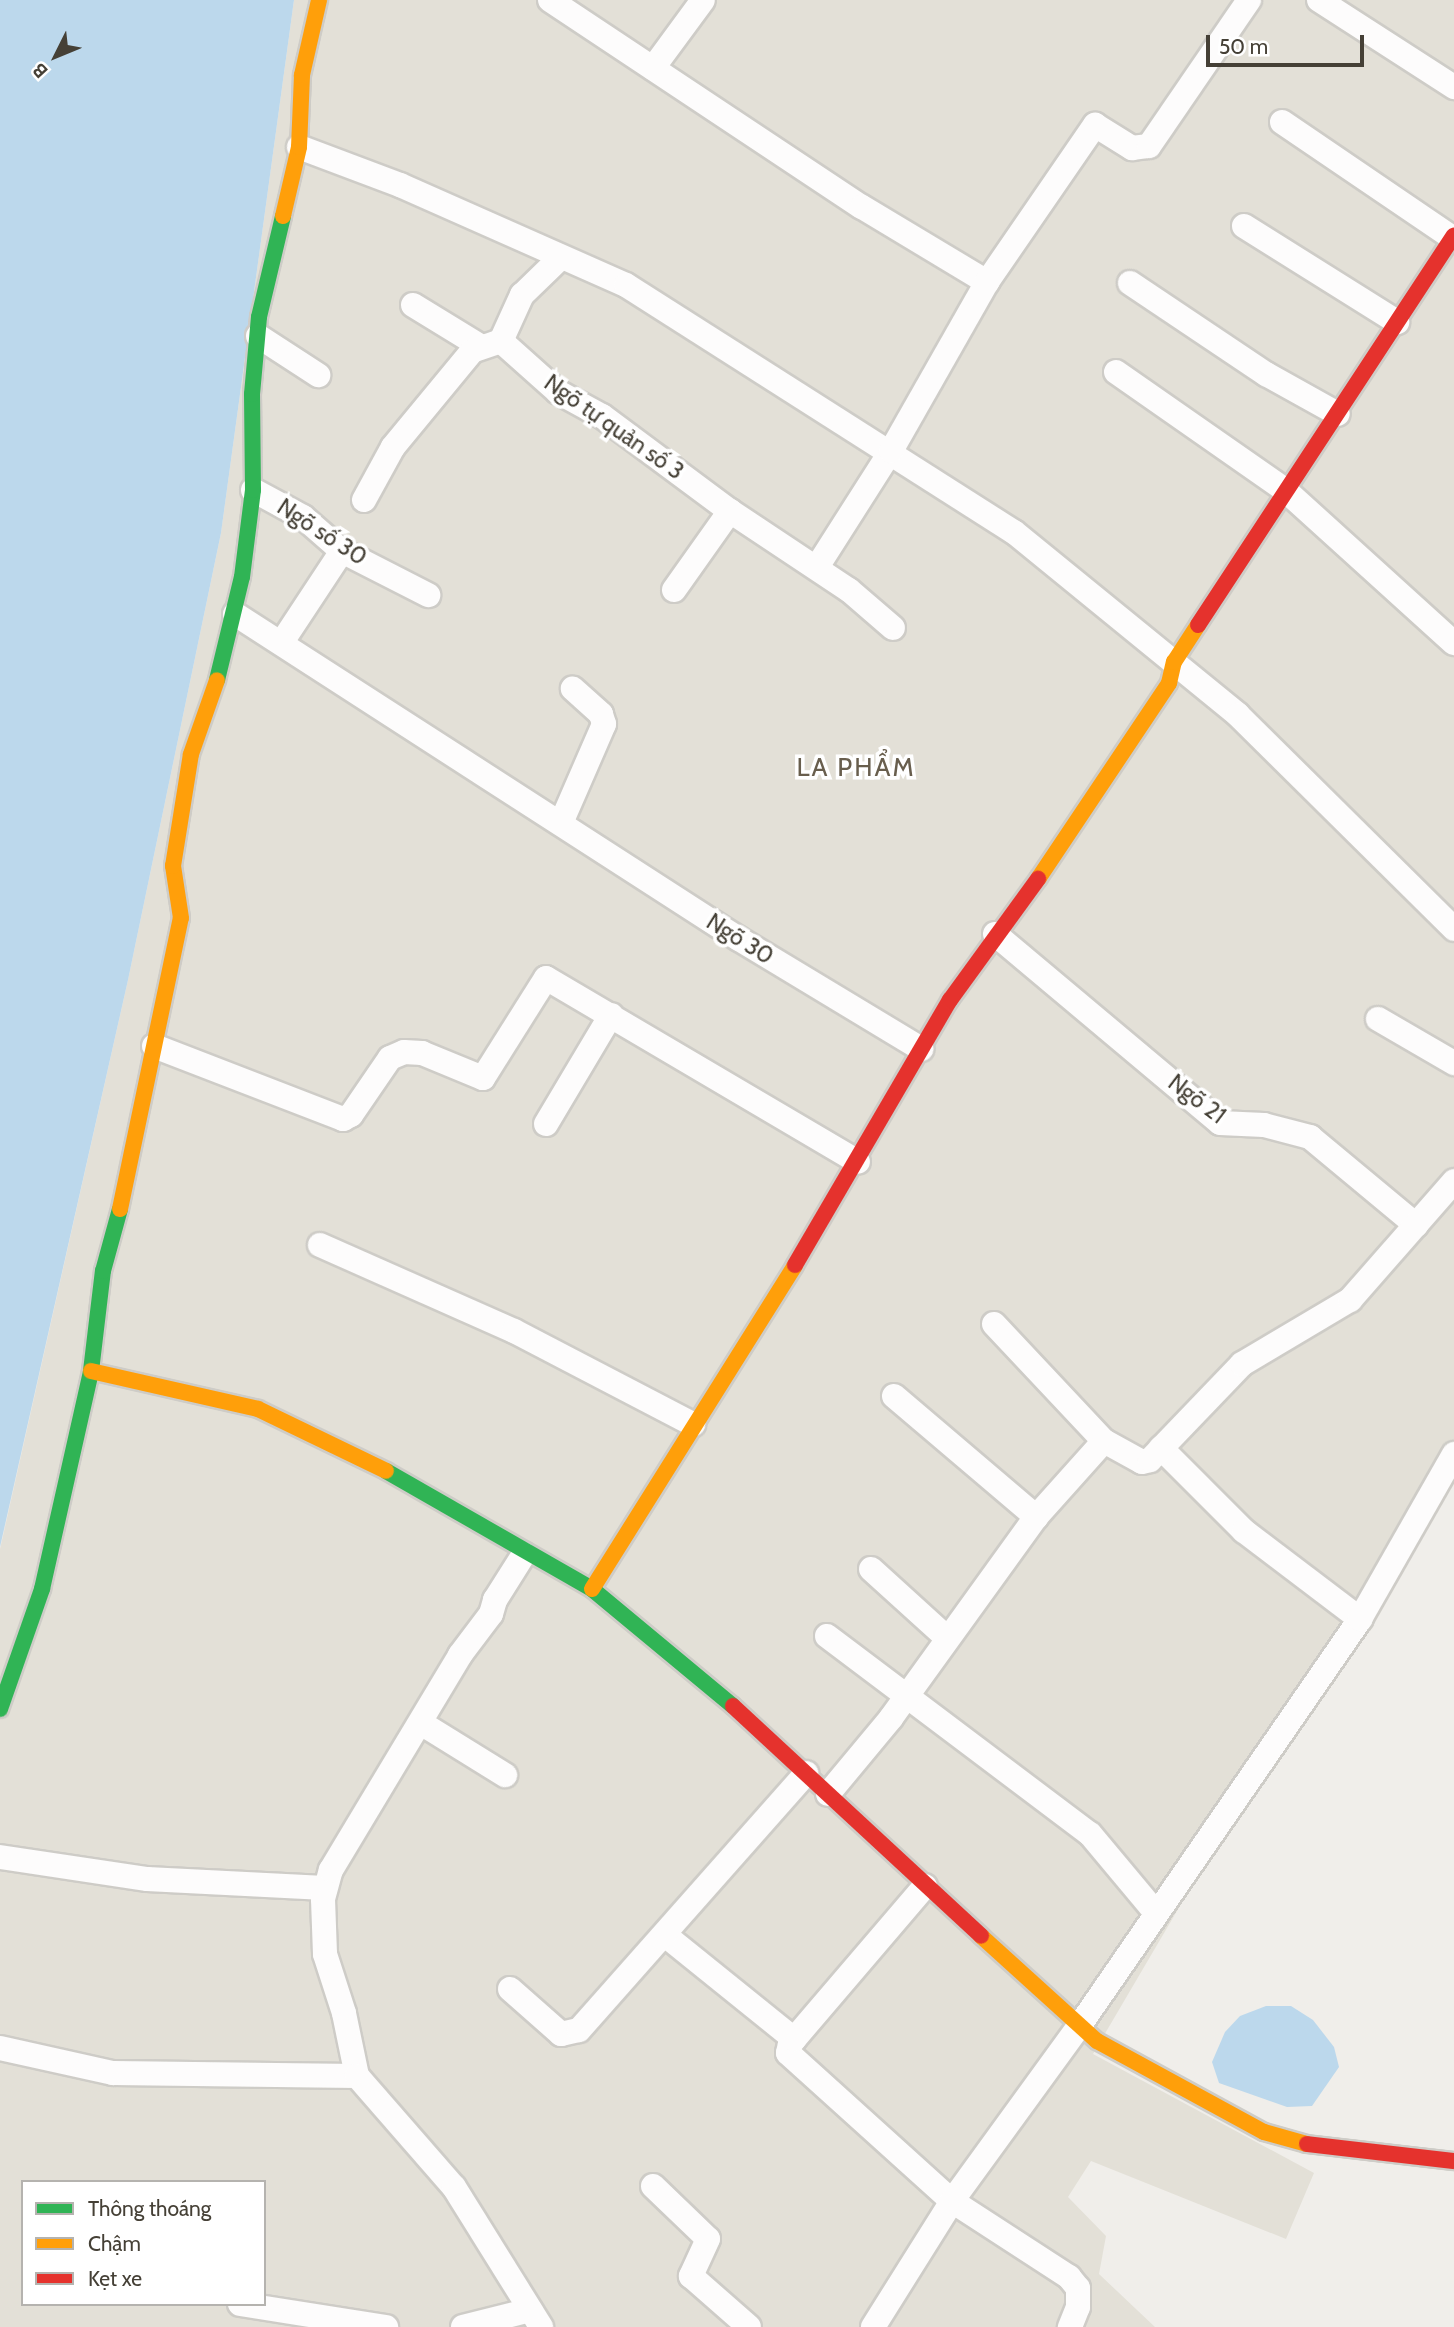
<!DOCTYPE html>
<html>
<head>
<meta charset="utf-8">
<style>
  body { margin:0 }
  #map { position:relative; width:1454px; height:2327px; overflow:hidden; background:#f0eeea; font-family:Cabin,sans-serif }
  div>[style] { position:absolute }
  .residential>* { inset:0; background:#e3e0d7 }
  .water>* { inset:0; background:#bcd8ec }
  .roads { filter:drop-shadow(2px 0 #ceccc7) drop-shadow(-2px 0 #ceccc7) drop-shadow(0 2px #ceccc7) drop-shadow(0 -2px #ceccc7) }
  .street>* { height:24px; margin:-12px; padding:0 12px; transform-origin:12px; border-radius:12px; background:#fdfcfc }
  .fast>* { height:16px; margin:-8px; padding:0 8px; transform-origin:8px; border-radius:8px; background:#30b455 }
  .slow>* { height:16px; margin:-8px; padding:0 8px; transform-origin:8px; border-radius:8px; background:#ff9f0a }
  .jam>* { height:16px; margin:-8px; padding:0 8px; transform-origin:8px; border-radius:8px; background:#e5322d }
  span { translate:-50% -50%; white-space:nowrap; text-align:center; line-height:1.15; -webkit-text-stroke:7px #fff; paint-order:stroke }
  .street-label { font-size:23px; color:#454036 }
  .quarter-label { font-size:26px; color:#685e4d; letter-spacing:2px }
  .legend { position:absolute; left:21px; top:2180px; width:245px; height:126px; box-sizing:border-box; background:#fff; border:2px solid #b5b3af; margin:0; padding:9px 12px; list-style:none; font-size:21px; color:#454036 }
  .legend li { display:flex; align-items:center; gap:14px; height:35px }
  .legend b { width:35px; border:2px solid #b5b3af }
  .north { position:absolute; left:21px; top:21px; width:70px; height:70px; -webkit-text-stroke:5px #fff; paint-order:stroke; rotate:227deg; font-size:19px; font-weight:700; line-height:28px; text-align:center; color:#454036 }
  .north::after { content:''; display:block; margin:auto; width:24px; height:32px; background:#454036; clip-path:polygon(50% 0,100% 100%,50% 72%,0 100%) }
  .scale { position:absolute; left:1206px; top:35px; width:158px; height:32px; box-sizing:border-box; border:4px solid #454036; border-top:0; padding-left:9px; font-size:21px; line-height:24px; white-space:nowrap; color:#454036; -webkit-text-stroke:5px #fff; paint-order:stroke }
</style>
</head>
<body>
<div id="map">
  <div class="residential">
    <i style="clip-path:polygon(evenodd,294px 0,1454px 0,1454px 1478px,1315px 1676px,1093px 2054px,1314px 2173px,1286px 2239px,1091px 2161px,1068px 2197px,1106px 2236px,1099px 2274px,1155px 2327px,0 2327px,0 1549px,128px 980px,221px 533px,294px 0,23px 2182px,264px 2182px,264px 2304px,23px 2304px,23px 2182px)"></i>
  </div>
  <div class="water">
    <i style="clip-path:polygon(0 0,294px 0,221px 533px,128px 980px,0 1547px)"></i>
    <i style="clip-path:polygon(1266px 2006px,1291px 2006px,1313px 2020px,1334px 2047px,1339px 2067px,1312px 2106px,1287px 2107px,1219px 2083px,1212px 2062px,1225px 2032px,1240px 2016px)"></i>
  </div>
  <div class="roads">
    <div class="street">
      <i style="left:550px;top:0;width:374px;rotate:33.6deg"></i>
      <i style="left:862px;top:207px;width:146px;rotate:31deg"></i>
      <i style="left:1319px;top:0;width:161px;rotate:32.8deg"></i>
      <i style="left:653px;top:68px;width:84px;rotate:-53.7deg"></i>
      <i style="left:1282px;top:122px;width:207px;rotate:34.2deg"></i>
      <i style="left:299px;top:147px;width:108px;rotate:20.6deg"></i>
      <i style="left:400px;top:185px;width:247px;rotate:23.9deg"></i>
      <i style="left:626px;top:285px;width:460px;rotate:32.5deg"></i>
      <i style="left:1014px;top:532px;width:289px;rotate:39.2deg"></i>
      <i style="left:1238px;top:715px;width:304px;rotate:44.7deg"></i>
      <i style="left:1244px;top:226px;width:181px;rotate:32.1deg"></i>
      <i style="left:1130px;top:283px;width:164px;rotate:33.8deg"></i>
      <i style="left:1266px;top:374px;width:82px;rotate:29.1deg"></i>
      <i style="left:413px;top:305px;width:79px;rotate:31.5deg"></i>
      <i style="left:258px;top:336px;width:72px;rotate:33deg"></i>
      <i style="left:501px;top:341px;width:76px;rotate:41.8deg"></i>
      <i style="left:558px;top:392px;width:50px;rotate:28.6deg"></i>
      <i style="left:602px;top:416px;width:159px;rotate:36.6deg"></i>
      <i style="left:730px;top:511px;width:143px;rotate:33.6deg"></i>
      <i style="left:849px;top:590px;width:58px;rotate:40.8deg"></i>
      <i style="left:1116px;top:372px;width:206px;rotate:34.9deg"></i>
      <i style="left:1285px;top:490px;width:228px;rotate:42.2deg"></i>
      <i style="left:253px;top:490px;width:57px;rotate:28.4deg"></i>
      <i style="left:303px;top:517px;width:52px;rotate:41.1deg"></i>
      <i style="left:342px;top:551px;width:97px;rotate:27.1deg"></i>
      <i style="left:364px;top:500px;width:60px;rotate:-61.3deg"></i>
      <i style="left:393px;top:447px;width:124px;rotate:-50.5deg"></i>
      <i style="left:472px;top:351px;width:31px;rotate:-19deg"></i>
      <i style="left:501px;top:341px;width:51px;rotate:-65.5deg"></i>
      <i style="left:522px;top:295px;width:53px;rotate:-44.2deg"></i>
      <i style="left:817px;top:567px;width:138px;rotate:-57.5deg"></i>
      <i style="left:891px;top:451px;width:194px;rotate:-60.4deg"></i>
      <i style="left:987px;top:282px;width:191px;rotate:-55.5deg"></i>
      <i style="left:1095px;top:125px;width:44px;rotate:31.9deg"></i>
      <i style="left:1132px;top:148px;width:17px;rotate:-7deg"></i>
      <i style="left:1149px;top:146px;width:177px;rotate:-55.6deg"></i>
      <i style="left:674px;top:590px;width:97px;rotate:-54.7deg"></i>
      <i style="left:235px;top:614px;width:600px;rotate:32.82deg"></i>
      <i style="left:739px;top:939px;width:213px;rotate:31.1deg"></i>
      <i style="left:282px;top:642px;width:109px;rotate:-56.6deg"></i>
      <i style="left:561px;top:823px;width:108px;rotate:-66.5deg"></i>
      <i style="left:604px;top:724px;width:10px;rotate:-107deg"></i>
      <i style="left:601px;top:714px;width:38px;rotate:-138deg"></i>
      <i style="left:995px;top:934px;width:294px;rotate:40deg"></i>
      <i style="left:1220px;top:1123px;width:44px;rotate:2.6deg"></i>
      <i style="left:1264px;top:1125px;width:48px;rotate:14.6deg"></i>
      <i style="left:1310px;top:1137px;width:138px;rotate:39.7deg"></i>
      <i style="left:1378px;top:1019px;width:88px;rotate:30.1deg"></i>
      <i style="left:154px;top:1046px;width:203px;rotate:21.1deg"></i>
      <i style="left:343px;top:1119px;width:9px;rotate:-27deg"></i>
      <i style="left:351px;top:1115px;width:69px;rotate:-55.6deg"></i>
      <i style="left:390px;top:1058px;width:15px;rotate:-23deg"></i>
      <i style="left:404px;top:1052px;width:18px;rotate:3deg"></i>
      <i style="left:422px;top:1053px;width:66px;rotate:22.3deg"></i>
      <i style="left:483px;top:1078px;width:118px;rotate:-57.8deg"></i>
      <i style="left:546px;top:978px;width:362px;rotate:30.5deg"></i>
      <i style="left:546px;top:1124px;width:127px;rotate:-59.2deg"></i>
      <i style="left:320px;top:1245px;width:212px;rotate:23.9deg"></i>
      <i style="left:514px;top:1331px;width:202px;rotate:27.5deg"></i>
      <i style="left:994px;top:1324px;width:161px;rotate:46.8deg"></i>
      <i style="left:894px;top:1396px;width:187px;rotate:40.4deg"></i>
      <i style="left:1161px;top:1448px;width:117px;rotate:45deg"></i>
      <i style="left:1244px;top:1531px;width:146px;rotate:37.2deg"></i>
      <i style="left:871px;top:1569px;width:101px;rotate:42.2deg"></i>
      <i style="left:827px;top:1636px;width:329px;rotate:37deg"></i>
      <i style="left:1090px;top:1834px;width:103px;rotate:50.1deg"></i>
      <i style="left:421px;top:1723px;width:99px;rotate:31.8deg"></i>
      <i style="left:828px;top:1794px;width:99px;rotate:-50.3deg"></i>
      <i style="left:891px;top:1718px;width:248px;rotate:-54.2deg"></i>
      <i style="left:1036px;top:1517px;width:102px;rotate:-48.2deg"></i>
      <i style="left:1104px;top:1441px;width:43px;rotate:28.9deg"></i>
      <i style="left:1142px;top:1462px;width:8px;rotate:-14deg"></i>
      <i style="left:1150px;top:1460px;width:133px;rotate:-46.2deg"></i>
      <i style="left:1242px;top:1364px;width:126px;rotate:-30.7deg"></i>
      <i style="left:1350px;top:1300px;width:158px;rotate:-48.8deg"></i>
      <i style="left:0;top:1857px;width:149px;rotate:8.5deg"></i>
      <i style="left:147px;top:1879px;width:178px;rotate:2.9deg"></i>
      <i style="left:925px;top:1886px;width:208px;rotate:130.5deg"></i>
      <i style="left:790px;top:2044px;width:9px;rotate:103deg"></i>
      <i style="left:788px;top:2053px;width:221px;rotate:42.1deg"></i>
      <i style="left:952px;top:2201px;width:140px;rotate:33deg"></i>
      <i style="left:1069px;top:2277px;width:14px;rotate:51deg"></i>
      <i style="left:1078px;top:2288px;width:19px;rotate:90deg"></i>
      <i style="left:1078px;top:2307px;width:22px;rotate:112deg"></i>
      <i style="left:665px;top:1935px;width:166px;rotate:38.9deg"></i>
      <i style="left:510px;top:1989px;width:68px;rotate:41.4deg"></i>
      <i style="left:561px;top:2034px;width:18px;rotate:-13deg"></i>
      <i style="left:579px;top:2030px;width:343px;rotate:-48.5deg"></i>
      <i style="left:0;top:2048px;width:116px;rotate:12.5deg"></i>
      <i style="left:113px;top:2073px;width:244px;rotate:0.7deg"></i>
      <i style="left:357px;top:2076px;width:64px;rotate:-101.7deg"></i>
      <i style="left:344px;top:2013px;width:62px;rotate:-107.9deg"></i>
      <i style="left:325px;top:1954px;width:55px;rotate:-92.1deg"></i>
      <i style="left:323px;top:1899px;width:30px;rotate:-75deg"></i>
      <i style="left:331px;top:1870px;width:251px;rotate:-59deg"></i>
      <i style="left:460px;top:1655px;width:51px;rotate:-52.9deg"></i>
      <i style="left:491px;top:1614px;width:15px;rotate:-74deg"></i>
      <i style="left:495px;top:1600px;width:54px;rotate:-57.8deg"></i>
      <i style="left:357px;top:2076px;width:147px;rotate:48.9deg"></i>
      <i style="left:454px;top:2187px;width:165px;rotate:58.1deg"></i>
      <i style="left:653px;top:2186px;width:76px;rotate:43.9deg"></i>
      <i style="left:708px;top:2239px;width:41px;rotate:114.7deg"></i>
      <i style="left:691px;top:2276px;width:77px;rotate:41.3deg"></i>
      <i style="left:240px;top:2304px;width:148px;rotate:9deg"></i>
      <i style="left:463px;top:2327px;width:69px;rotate:-14.2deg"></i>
      <i style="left:873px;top:2327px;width:149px;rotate:-57.9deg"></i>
      <i style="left:952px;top:2201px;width:218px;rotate:-54deg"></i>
      <i style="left:1080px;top:2025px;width:493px;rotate:-55.4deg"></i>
      <i style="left:1360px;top:1619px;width:190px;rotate:-60.3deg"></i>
    </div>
    <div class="fast">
      <i style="left:217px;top:680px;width:106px;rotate:-76.4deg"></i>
      <i style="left:242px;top:577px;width:88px;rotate:-82.8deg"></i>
      <i style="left:253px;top:490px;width:96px;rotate:-90.6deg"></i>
      <i style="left:252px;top:394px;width:77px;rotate:-84.8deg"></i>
      <i style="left:259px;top:317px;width:104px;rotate:-76.6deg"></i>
      <i style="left:386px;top:1471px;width:237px;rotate:29.8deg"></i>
      <i style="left:592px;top:1589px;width:183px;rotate:39.7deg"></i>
      <i style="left:0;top:1709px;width:127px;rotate:-70.7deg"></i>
      <i style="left:42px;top:1589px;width:223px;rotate:-77.3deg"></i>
      <i style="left:91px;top:1371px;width:101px;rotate:-83.2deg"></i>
      <i style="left:103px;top:1271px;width:64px;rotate:-74.7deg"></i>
    </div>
    <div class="slow">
      <i style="left:283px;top:216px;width:71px;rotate:-76.9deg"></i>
      <i style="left:299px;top:147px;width:72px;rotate:-87.6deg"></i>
      <i style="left:302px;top:75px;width:77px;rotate:-77.2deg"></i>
      <i style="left:1038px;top:879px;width:236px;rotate:-56.2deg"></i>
      <i style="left:1169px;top:683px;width:22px;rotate:-77deg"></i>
      <i style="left:1174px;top:662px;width:44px;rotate:-57deg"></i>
      <i style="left:120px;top:1209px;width:297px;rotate:-78.2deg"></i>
      <i style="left:181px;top:918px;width:53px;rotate:-98.7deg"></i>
      <i style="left:173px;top:866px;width:113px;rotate:-80.9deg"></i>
      <i style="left:191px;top:754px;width:78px;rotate:-70.6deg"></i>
      <i style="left:91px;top:1371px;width:171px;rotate:12.8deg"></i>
      <i style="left:258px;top:1409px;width:142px;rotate:25.8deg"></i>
      <i style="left:592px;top:1589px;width:382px;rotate:-57.9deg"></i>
      <i style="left:981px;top:1936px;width:156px;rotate:42.2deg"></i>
      <i style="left:1097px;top:2041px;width:190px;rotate:28.6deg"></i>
      <i style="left:1264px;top:2132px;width:45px;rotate:15.6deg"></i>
    </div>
    <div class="jam">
      <i style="left:1198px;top:625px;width:466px;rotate:-56.7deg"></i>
      <i style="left:795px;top:1265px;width:307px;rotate:-59.7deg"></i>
      <i style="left:950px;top:1000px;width:150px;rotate:-54deg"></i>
      <i style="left:733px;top:1706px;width:338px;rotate:42.8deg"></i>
      <i style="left:1307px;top:2144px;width:148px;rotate:6.6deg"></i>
    </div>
  </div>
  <div class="street-label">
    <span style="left:614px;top:427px;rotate:35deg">Ngõ tự quản số 3</span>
    <span style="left:322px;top:532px;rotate:33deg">Ngõ số 30</span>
    <span style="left:740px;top:939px;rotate:32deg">Ngõ 30</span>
    <span style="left:1197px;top:1099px;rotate:37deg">Ngõ 21</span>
  </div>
  <div class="quarter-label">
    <span style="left:856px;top:768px">LA PHẨM</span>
  </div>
  <ul class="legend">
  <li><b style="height:9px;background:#30b455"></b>Thông thoáng</li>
  <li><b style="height:9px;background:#ff9f0a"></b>Chậm</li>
  <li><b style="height:9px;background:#e5322d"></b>Kẹt xe</li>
  </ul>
  <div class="north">B</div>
  <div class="scale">50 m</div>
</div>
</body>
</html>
